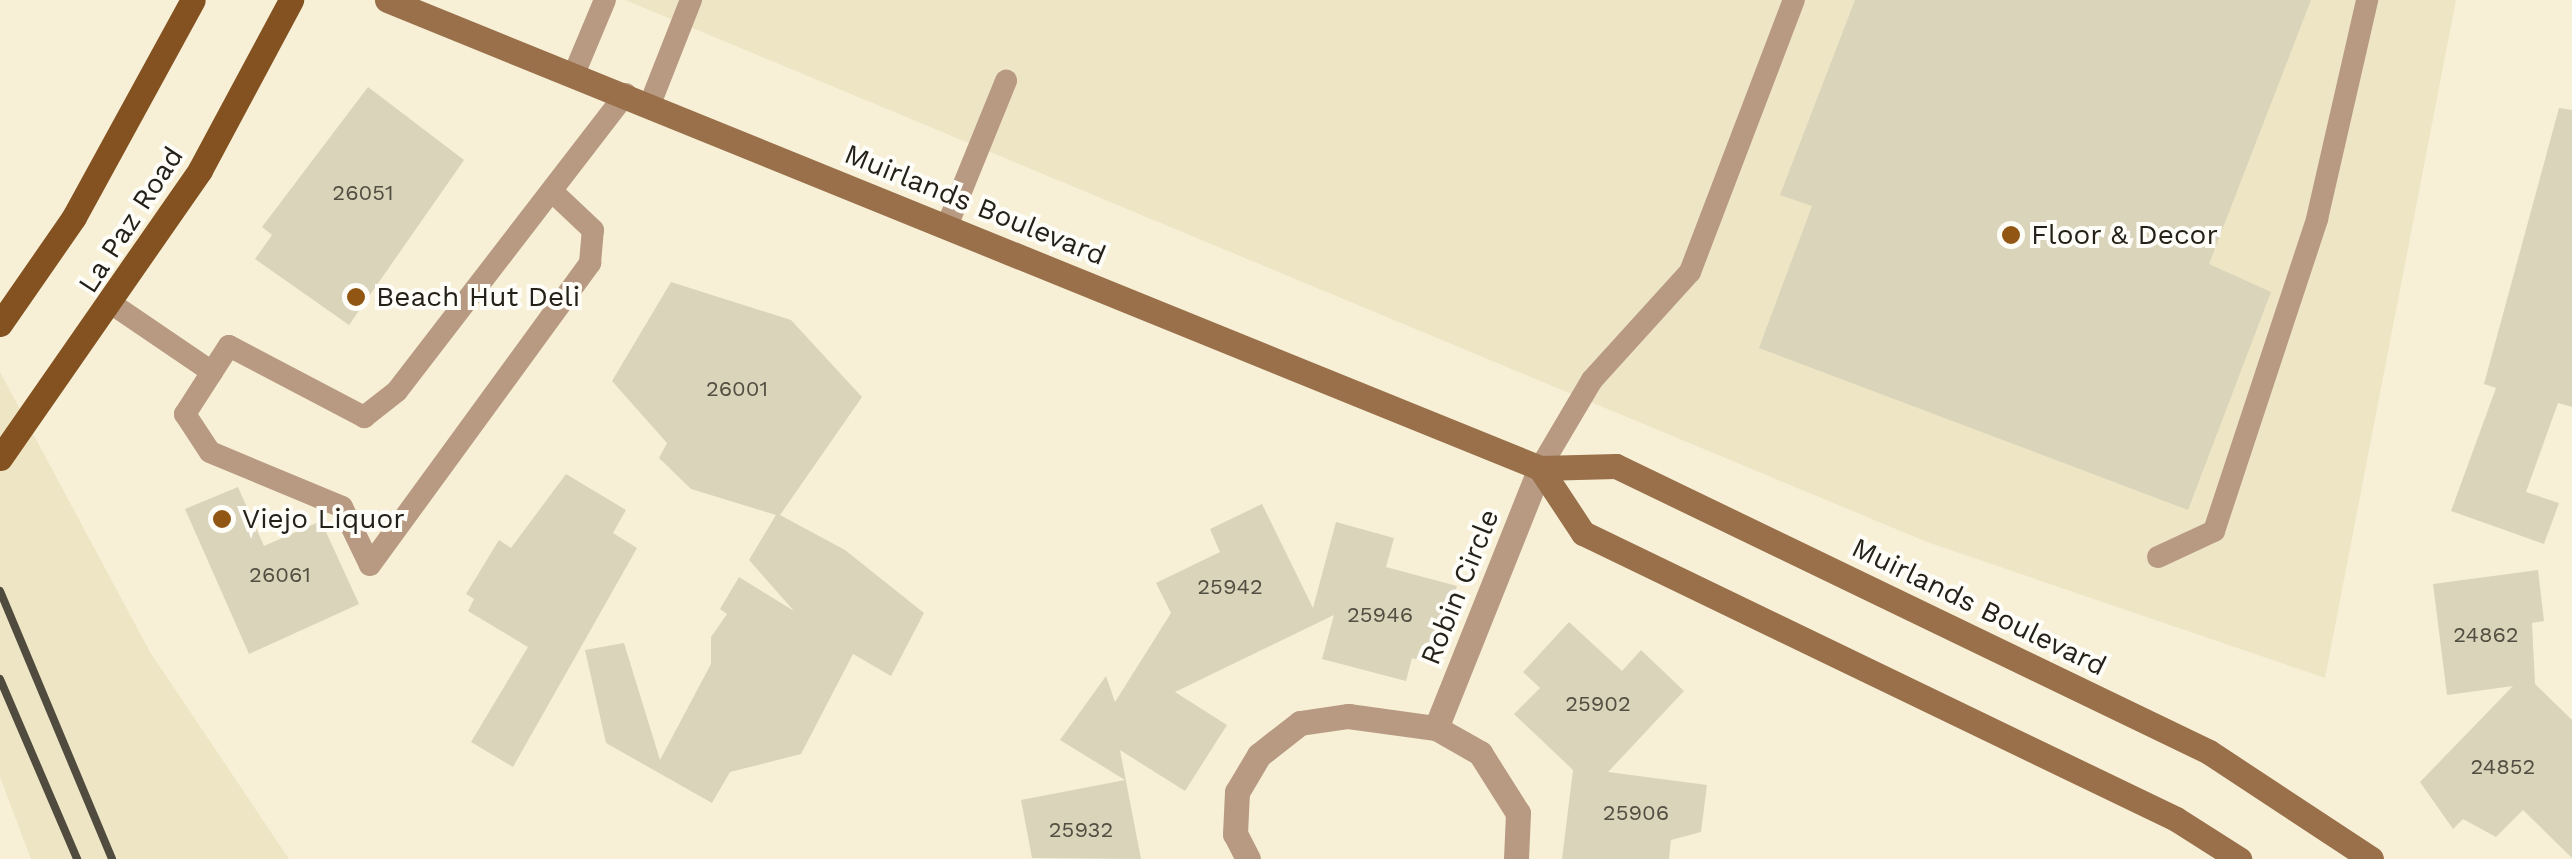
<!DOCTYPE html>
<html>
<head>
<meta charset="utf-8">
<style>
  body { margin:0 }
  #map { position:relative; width:2572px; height:859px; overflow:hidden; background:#f7f0d7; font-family:"Work Sans",sans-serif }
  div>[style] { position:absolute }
  .built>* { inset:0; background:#eee5c4 }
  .building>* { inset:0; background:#dad4bb }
  .service>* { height:22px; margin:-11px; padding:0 11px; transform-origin:11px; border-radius:11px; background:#b79a81 }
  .minor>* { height:25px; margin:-12.5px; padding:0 12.5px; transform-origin:12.5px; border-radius:12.5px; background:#b79a81 }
  .secondary>* { height:25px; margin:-12.5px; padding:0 12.5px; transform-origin:12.5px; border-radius:12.5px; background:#9a704b }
  .primary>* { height:25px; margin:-12.5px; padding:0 12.5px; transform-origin:12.5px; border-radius:12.5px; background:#845220 }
  .rail>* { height:8px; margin:-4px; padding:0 4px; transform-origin:4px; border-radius:4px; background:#4f4c3f }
  .dots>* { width:28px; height:28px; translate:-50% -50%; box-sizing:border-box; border:5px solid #fefdf8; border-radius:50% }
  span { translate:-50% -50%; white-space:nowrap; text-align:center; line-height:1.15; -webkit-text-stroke:8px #fefdf8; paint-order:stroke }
  .number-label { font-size:22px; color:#524e41 }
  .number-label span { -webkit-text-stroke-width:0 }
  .street-label { font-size:28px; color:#242218 }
  .poi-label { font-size:28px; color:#242218 }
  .left { translate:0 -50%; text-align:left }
</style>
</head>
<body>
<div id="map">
  <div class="built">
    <i style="clip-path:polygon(625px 0,2456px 0,2325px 678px,1927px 542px)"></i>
    <i style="clip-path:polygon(0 372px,150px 652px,289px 859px,31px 859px,0 777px)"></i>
  </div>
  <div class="building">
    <i style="clip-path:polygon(1855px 0,2311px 0,2209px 264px,2271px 292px,2188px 510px,1759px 348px,1812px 206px,1780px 195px)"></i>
    <i style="clip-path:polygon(368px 87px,464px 160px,349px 325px,255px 259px,272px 235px,262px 227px)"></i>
    <i style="clip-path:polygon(2559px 108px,2572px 110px,2572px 407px,2558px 403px,2526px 492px,2559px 503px,2544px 544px,2451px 511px,2496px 388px,2484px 384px)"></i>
    <i style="clip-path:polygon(671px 282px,791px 320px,862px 397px,780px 515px,845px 550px,924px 613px,891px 676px,853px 654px,801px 754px,730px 772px,712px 803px,606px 743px,585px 650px,624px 643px,660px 760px,711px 664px,711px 637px,727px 614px,720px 609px,739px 577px,794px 611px,749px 560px,776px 515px,691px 489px,659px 458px,667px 443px,612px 381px)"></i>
    <i style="clip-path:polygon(566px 474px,626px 510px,613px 533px,637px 548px,513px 767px,471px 742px,528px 647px,468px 611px,474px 599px,466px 594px,499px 540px,511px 548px)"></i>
    <i style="clip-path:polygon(238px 487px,264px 546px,321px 521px,359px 604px,249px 654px,185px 509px)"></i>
    <i style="clip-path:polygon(1262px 504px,1313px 608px,1336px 522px,1394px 538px,1386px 567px,1457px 586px,1435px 664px,1412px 658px,1406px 681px,1322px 659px,1334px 615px,1175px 692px,1227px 725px,1185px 791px,1120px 750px,1141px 859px,1032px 858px,1021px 800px,1125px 780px,1060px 740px,1106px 676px,1115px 702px,1171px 613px,1156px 583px,1220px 552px,1210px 529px)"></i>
    <i style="clip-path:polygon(2538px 570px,2544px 621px,2532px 623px,2535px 684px,2572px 720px,2572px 858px,2523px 810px,2496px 837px,2463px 819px,2453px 829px,2420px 782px,2513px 686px,2447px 695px,2433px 584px)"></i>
    <i style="clip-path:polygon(1569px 622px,1622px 671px,1641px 650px,1684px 691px,1608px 772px,1707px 785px,1701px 832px,1671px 840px,1669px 859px,1562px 859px,1573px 770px,1514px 714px,1540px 688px,1523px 672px)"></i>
  </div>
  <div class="service">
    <i style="left:574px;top:74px;width:80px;rotate:-67.3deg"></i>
    <i style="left:650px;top:104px;width:112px;rotate:-68.5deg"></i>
    <i style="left:947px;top:226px;width:157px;rotate:-67.9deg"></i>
    <i style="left:112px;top:304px;width:121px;rotate:34.2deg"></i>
    <i style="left:212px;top:372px;width:50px;rotate:122.7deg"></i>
    <i style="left:185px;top:414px;width:45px;rotate:56.7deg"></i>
    <i style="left:210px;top:452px;width:143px;rotate:22.6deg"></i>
    <i style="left:342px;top:507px;width:64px;rotate:64.2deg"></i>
    <i style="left:370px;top:565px;width:374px;rotate:-53.9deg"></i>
    <i style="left:590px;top:263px;width:33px;rotate:-85deg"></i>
    <i style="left:593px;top:230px;width:51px;rotate:-136.6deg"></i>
    <i style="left:212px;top:372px;width:31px;rotate:-57deg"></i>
    <i style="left:229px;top:346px;width:153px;rotate:27.7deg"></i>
    <i style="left:364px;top:417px;width:42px;rotate:-38.2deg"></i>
    <i style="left:397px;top:391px;width:375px;rotate:-52.4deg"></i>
    <i style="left:1540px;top:468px;width:102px;rotate:-59.4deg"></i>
    <i style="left:1592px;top:380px;width:146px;rotate:-47.8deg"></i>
    <i style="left:1690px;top:272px;width:291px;rotate:-69.1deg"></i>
    <i style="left:2158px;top:557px;width:62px;rotate:-24.9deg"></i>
    <i style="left:2214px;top:531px;width:329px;rotate:-71.7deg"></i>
    <i style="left:2317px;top:219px;width:225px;rotate:-77.1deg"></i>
  </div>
  <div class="minor">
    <i style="left:1436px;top:728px;width:280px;rotate:-68.2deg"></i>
    <i style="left:1248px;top:859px;width:28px;rotate:-117deg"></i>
    <i style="left:1235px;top:834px;width:42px;rotate:-87.3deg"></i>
    <i style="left:1237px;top:792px;width:43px;rotate:-59.3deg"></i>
    <i style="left:1259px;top:755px;width:52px;rotate:-38deg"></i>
    <i style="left:1300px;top:723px;width:49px;rotate:-8.3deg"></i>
    <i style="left:1348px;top:716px;width:89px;rotate:7.8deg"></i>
    <i style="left:1436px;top:728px;width:51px;rotate:29.6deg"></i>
    <i style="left:1480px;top:753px;width:71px;rotate:57.7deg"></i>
    <i style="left:1518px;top:813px;width:46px;rotate:92.5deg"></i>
  </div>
  <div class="secondary">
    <i style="left:387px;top:0;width:1244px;rotate:22.09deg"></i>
    <i style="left:1540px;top:468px;width:76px;rotate:-1.5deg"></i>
    <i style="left:1616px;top:466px;width:658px;rotate:25.75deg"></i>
    <i style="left:2209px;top:752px;width:194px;rotate:33.4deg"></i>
    <i style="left:1540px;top:468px;width:78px;rotate:56.5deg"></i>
    <i style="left:1583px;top:533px;width:658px;rotate:25.75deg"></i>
    <i style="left:2176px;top:819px;width:75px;rotate:32.4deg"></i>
  </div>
  <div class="primary">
    <i style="left:0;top:324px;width:130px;rotate:-55.3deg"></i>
    <i style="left:74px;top:217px;width:247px;rotate:-61.3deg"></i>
    <i style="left:0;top:458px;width:351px;rotate:-55.2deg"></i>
    <i style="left:200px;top:170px;width:193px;rotate:-61.8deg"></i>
  </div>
  <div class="rail">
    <i style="left:0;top:591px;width:290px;rotate:67.3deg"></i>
    <i style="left:0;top:679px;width:196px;rotate:66.8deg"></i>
  </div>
  <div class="dots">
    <i style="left:2011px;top:235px;background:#915614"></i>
    <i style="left:356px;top:297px;background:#915614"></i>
    <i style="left:222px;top:519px;background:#915614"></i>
  </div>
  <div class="number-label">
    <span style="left:363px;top:193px">26051</span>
    <span style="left:737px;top:389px">26001</span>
    <span style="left:280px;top:575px">26061</span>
    <span style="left:1230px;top:587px">25942</span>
    <span style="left:1380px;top:615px">25946</span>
    <span style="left:2486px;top:635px">24862</span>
    <span style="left:1598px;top:704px">25902</span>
    <span style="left:2503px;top:767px">24852</span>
    <span style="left:1636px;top:813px">25906</span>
    <span style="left:1081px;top:830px">25932</span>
  </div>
  <div class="street-label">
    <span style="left:975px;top:205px;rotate:22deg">Muirlands Boulevard</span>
    <span style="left:131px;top:220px;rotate:-57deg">La Paz Road</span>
    <span style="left:1460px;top:587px;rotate:-68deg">Robin Circle</span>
    <span style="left:1979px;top:607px;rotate:26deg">Muirlands Boulevard</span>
  </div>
  <div class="poi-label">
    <span class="left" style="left:2031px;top:235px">Floor &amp; Decor</span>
    <span class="left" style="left:376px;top:297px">Beach Hut Deli</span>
    <span class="left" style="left:242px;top:519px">Viejo Liquor</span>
  </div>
</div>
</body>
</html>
